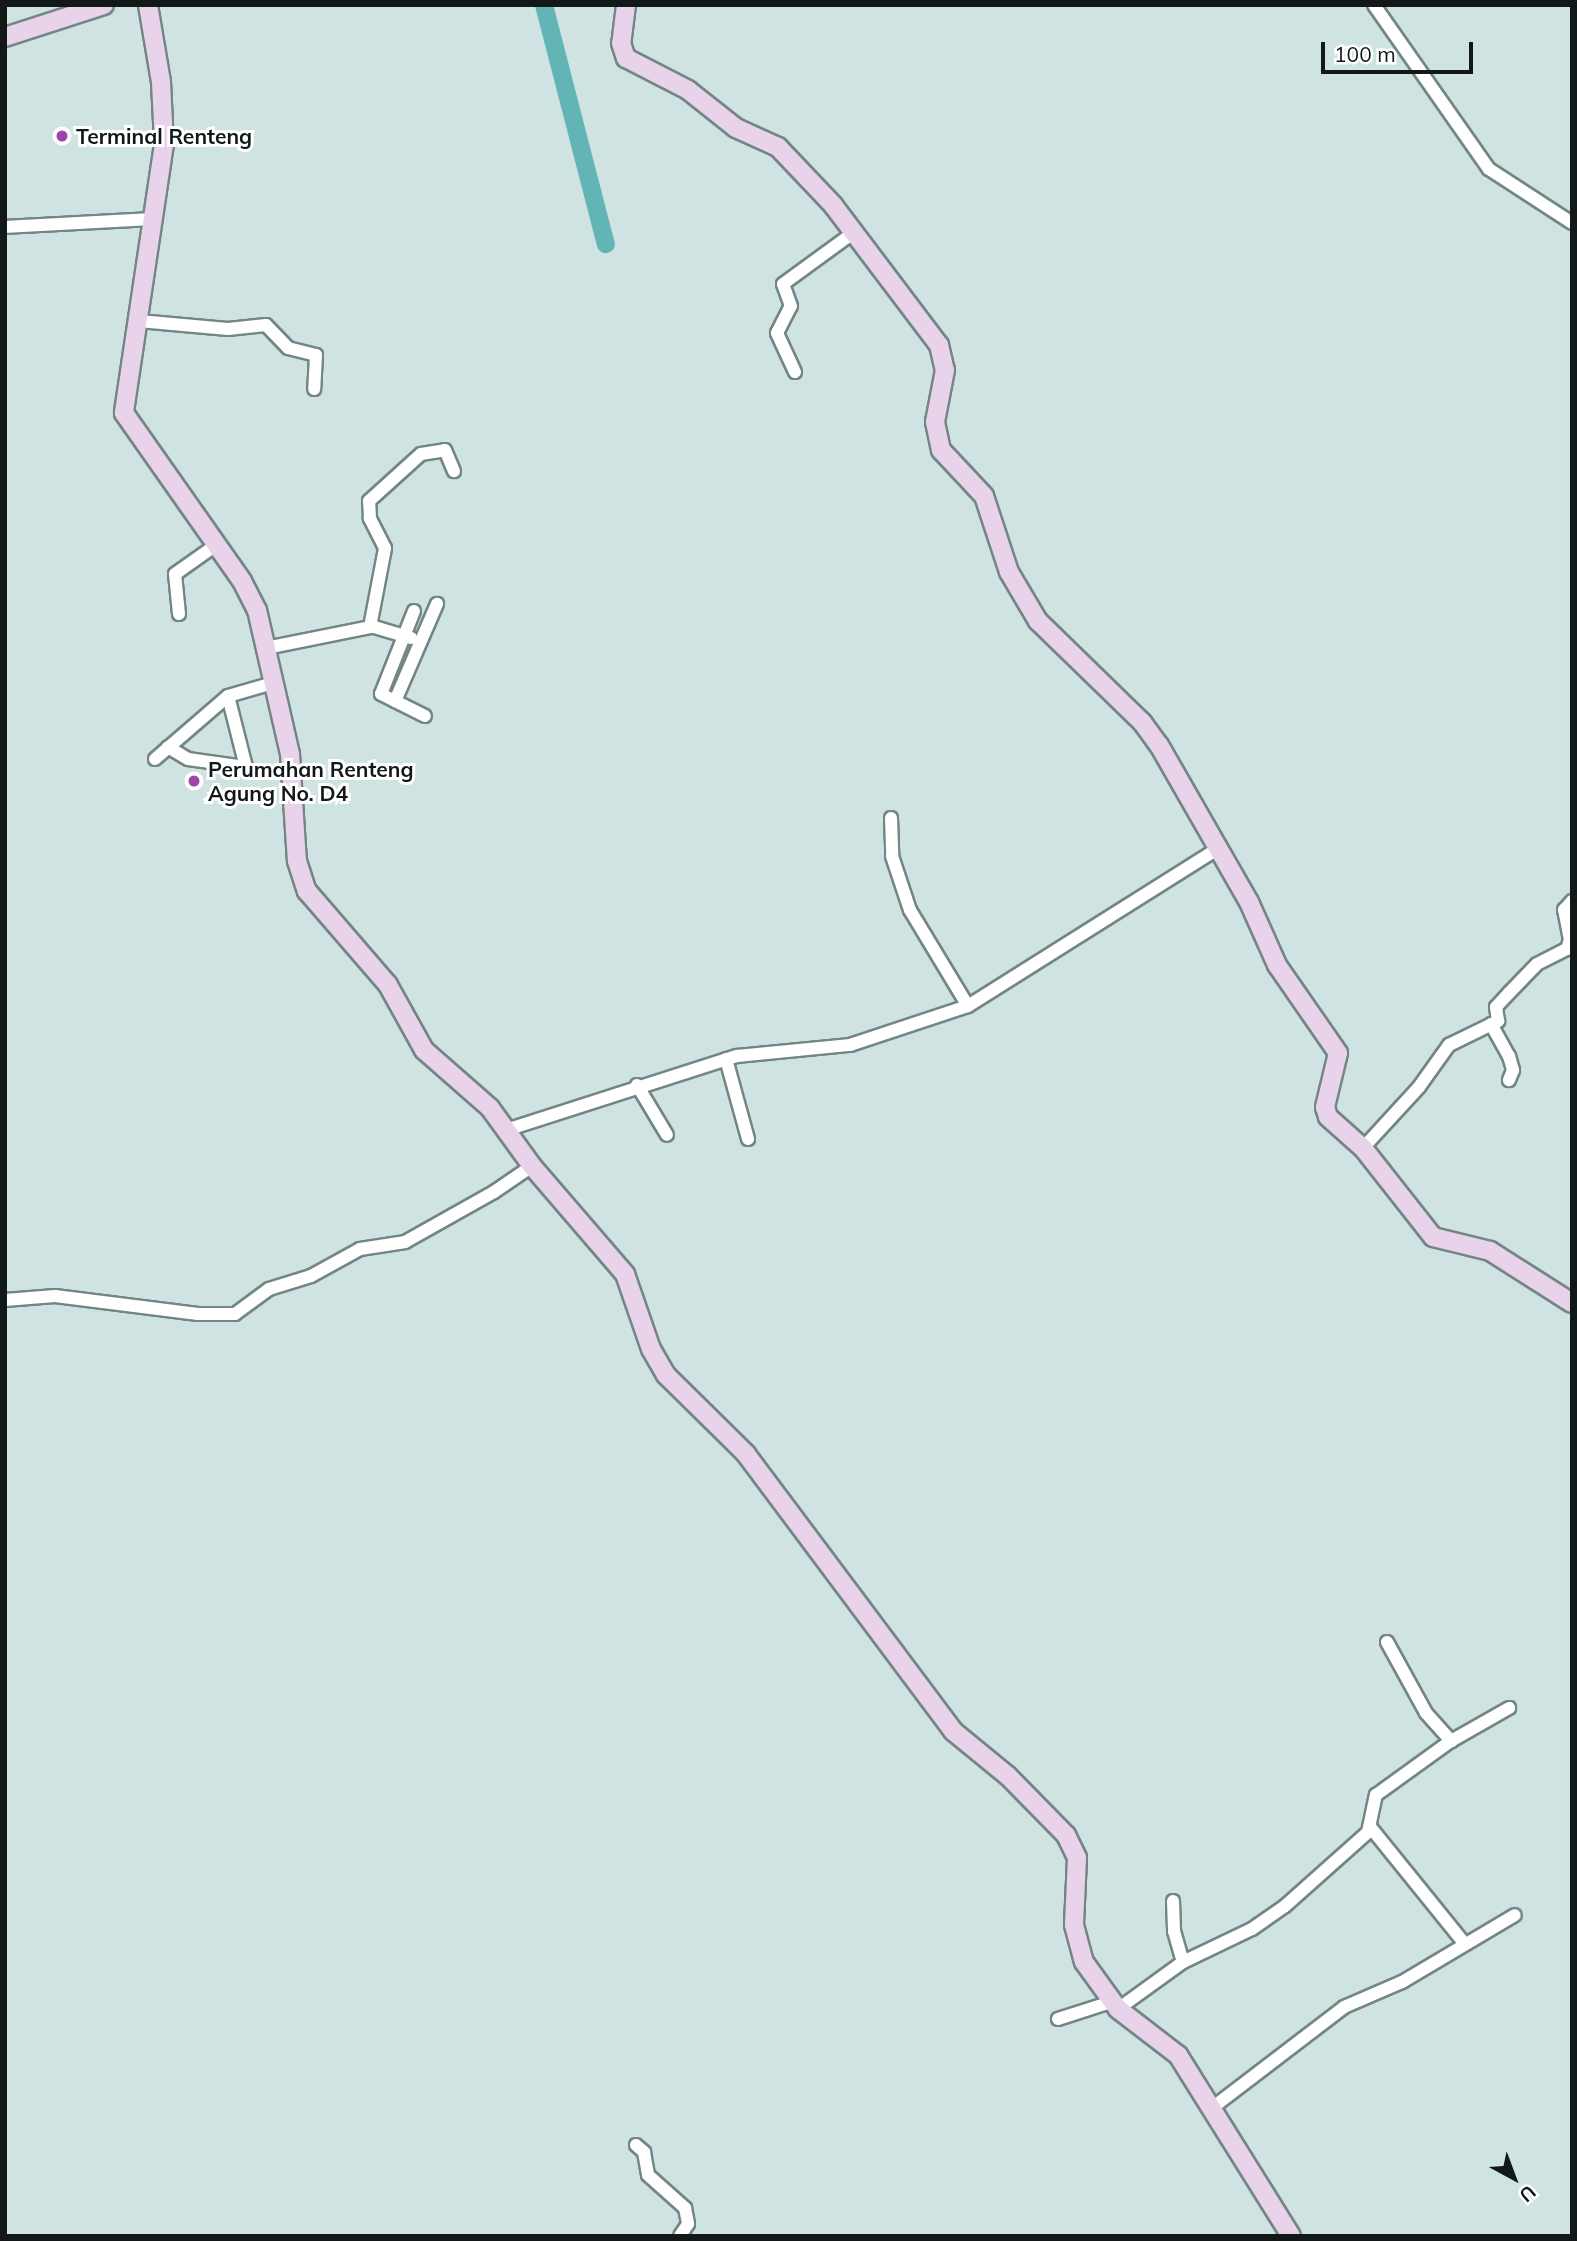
<!DOCTYPE html>
<html>
<head>
<meta charset="utf-8">
<style>
  body { margin:0 }
  #map { position:relative; width:1577px; height:2241px; overflow:hidden; background:#d0e3e3; font-family:Mulish,sans-serif }
  div>[style] { position:absolute }
  .river>* { height:18px; margin:-9px; padding:0 9px; transform-origin:9px; border-radius:9px; background:#63b4b4 }
  .roads { filter:drop-shadow(2px 0 #748585) drop-shadow(-2px 0 #748585) drop-shadow(0 2px #748585) drop-shadow(0 -2px #748585) }
  .street>* { height:12px; margin:-6px; padding:0 6px; transform-origin:6px; border-radius:6px; background:#fff }
  .secondary>* { height:18px; margin:-9px; padding:0 9px; transform-origin:9px; border-radius:9px; background:#e8d3eb }
  .dots>* { width:19px; height:19px; translate:-50% -50%; box-sizing:border-box; border:4px solid #fff; border-radius:50% }
  span { translate:-50% -50%; white-space:nowrap; text-align:center; line-height:1.15; -webkit-text-stroke:6px #fff; paint-order:stroke }
  .poi-label { font-size:21px; color:#121818; font-weight:700 }
  .left { translate:0 -50%; text-align:left }
  .frame { position:absolute; inset:0; border:7px solid #121818; pointer-events:none }
  .north { position:absolute; left:1479px; top:2143px; width:70px; height:70px; -webkit-text-stroke:5px #fff; paint-order:stroke; rotate:139deg; font-size:19px; font-weight:700; line-height:28px; text-align:center; color:#121818 }
  .north::after { content:''; display:block; margin:auto; width:24px; height:32px; background:#121818; clip-path:polygon(50% 0,100% 100%,50% 72%,0 100%) }
  .scale { position:absolute; left:1321px; top:42px; width:152px; height:32px; box-sizing:border-box; border:4px solid #121818; border-top:0; padding-left:9px; font-size:21px; line-height:24px; white-space:nowrap; color:#121818; -webkit-text-stroke:5px #fff; paint-order:stroke }
</style>
</head>
<body>
<div id="map">
  <div class="river">
    <i style="left:544px;top:5px;width:247px;rotate:75.5deg"></i>
  </div>
  <div class="roads">
    <div class="street">
      <i style="left:1374px;top:5px;width:200px;rotate:55deg"></i>
      <i style="left:1489px;top:169px;width:99px;rotate:33deg"></i>
      <i style="left:5px;top:227px;width:146px;rotate:-3.1deg"></i>
      <i style="left:139px;top:321px;width:89px;rotate:5.1deg"></i>
      <i style="left:228px;top:329px;width:38px;rotate:-6deg"></i>
      <i style="left:266px;top:325px;width:32px;rotate:46deg"></i>
      <i style="left:288px;top:348px;width:29px;rotate:14deg"></i>
      <i style="left:316px;top:355px;width:34px;rotate:93deg"></i>
      <i style="left:795px;top:372px;width:43px;rotate:-114.8deg"></i>
      <i style="left:777px;top:333px;width:30px;rotate:-63deg"></i>
      <i style="left:791px;top:306px;width:23px;rotate:-110deg"></i>
      <i style="left:783px;top:284px;width:87px;rotate:-36.1deg"></i>
      <i style="left:414px;top:611px;width:89px;rotate:111.7deg"></i>
      <i style="left:381px;top:694px;width:49px;rotate:26.6deg"></i>
      <i style="left:179px;top:614px;width:40px;rotate:-95.7deg"></i>
      <i style="left:175px;top:574px;width:50px;rotate:-35.3deg"></i>
      <i style="left:371px;top:626px;width:42px;rotate:16.7deg"></i>
      <i style="left:266px;top:648px;width:106px;rotate:-11.4deg"></i>
      <i style="left:370px;top:627px;width:80px;rotate:-79.2deg"></i>
      <i style="left:385px;top:548px;width:34px;rotate:-117deg"></i>
      <i style="left:370px;top:518px;width:17px;rotate:-93deg"></i>
      <i style="left:369px;top:501px;width:70px;rotate:-42.1deg"></i>
      <i style="left:421px;top:454px;width:24px;rotate:-9deg"></i>
      <i style="left:445px;top:450px;width:23px;rotate:67deg"></i>
      <i style="left:395px;top:701px;width:106px;rotate:-66.6deg"></i>
      <i style="left:168px;top:747px;width:23px;rotate:31deg"></i>
      <i style="left:188px;top:759px;width:59px;rotate:7.9deg"></i>
      <i style="left:246px;top:767px;width:73px;rotate:-104.2deg"></i>
      <i style="left:155px;top:759px;width:96px;rotate:-40.8deg"></i>
      <i style="left:228px;top:696px;width:47px;rotate:-16.1deg"></i>
      <i style="left:891px;top:818px;width:38px;rotate:88deg"></i>
      <i style="left:892px;top:856px;width:57px;rotate:71.6deg"></i>
      <i style="left:910px;top:910px;width:112px;rotate:58.9deg"></i>
      <i style="left:1491px;top:1024px;width:37px;rotate:61deg"></i>
      <i style="left:1509px;top:1056px;width:15px;rotate:74deg"></i>
      <i style="left:1513px;top:1070px;width:11px;rotate:112deg"></i>
      <i style="left:726px;top:1059px;width:83px;rotate:74.6deg"></i>
      <i style="left:637px;top:1085px;width:58px;rotate:59deg"></i>
      <i style="left:506px;top:1130px;width:243px;rotate:-17.8deg"></i>
      <i style="left:737px;top:1056px;width:114px;rotate:-5.6deg"></i>
      <i style="left:850px;top:1045px;width:124px;rotate:-18.3deg"></i>
      <i style="left:968px;top:1006px;width:294px;rotate:-32.2deg"></i>
      <i style="left:1363px;top:1148px;width:83px;rotate:-47.4deg"></i>
      <i style="left:1419px;top:1087px;width:52px;rotate:-54.5deg"></i>
      <i style="left:1449px;top:1045px;width:55px;rotate:-26.1deg"></i>
      <i style="left:1498px;top:1021px;width:14px;rotate:-98deg"></i>
      <i style="left:1496px;top:1007px;width:19px;rotate:-47deg"></i>
      <i style="left:1509px;top:993px;width:40px;rotate:-46deg"></i>
      <i style="left:1537px;top:964px;width:34px;rotate:-27deg"></i>
      <i style="left:1567px;top:949px;width:9px;rotate:-72deg"></i>
      <i style="left:1570px;top:940px;width:31px;rotate:-101deg"></i>
      <i style="left:1564px;top:910px;width:12px;rotate:-48deg"></i>
      <i style="left:5px;top:1300px;width:50px;rotate:-4.6deg"></i>
      <i style="left:55px;top:1296px;width:144px;rotate:7.2deg"></i>
      <i style="left:198px;top:1314px;width:37px"></i>
      <i style="left:235px;top:1314px;width:42px;rotate:-36.3deg"></i>
      <i style="left:269px;top:1289px;width:44px;rotate:-17.2deg"></i>
      <i style="left:311px;top:1276px;width:56px;rotate:-28.9deg"></i>
      <i style="left:360px;top:1249px;width:46px;rotate:-8.8deg"></i>
      <i style="left:405px;top:1242px;width:102px;rotate:-29.3deg"></i>
      <i style="left:494px;top:1192px;width:46px;rotate:-34.4deg"></i>
      <i style="left:1387px;top:1642px;width:81px;rotate:61.2deg"></i>
      <i style="left:1426px;top:1713px;width:38px;rotate:48deg"></i>
      <i style="left:1371px;top:1828px;width:148px;rotate:51deg"></i>
      <i style="left:1173px;top:1901px;width:30px;rotate:88deg"></i>
      <i style="left:1174px;top:1931px;width:32px;rotate:74deg"></i>
      <i style="left:1118px;top:2009px;width:80px;rotate:-35.9deg"></i>
      <i style="left:1183px;top:1962px;width:76px;rotate:-25.6deg"></i>
      <i style="left:1252px;top:1929px;width:40px;rotate:-34.9deg"></i>
      <i style="left:1285px;top:1906px;width:111px;rotate:-41.7deg"></i>
      <i style="left:1368px;top:1832px;width:38px;rotate:-78deg"></i>
      <i style="left:1376px;top:1795px;width:92px;rotate:-35.8deg"></i>
      <i style="left:1451px;top:1741px;width:67px;rotate:-29.6deg"></i>
      <i style="left:1058px;top:2019px;width:56px;rotate:-17.8deg"></i>
      <i style="left:1212px;top:2108px;width:166px;rotate:-37.4deg"></i>
      <i style="left:1344px;top:2007px;width:63px;rotate:-23.3deg"></i>
      <i style="left:1402px;top:1982px;width:131px;rotate:-30.7deg"></i>
      <i style="left:636px;top:2145px;width:11px;rotate:41deg"></i>
      <i style="left:644px;top:2152px;width:23px;rotate:80deg"></i>
      <i style="left:648px;top:2175px;width:50px;rotate:41.7deg"></i>
      <i style="left:685px;top:2208px;width:16px;rotate:79deg"></i>
      <i style="left:688px;top:2224px;width:14px;rotate:124deg"></i>
    </div>
    <div class="secondary">
      <i style="left:148px;top:5px;width:78px;rotate:80.4deg"></i>
      <i style="left:161px;top:82px;width:62px;rotate:87.2deg"></i>
      <i style="left:164px;top:144px;width:272px;rotate:98.5deg"></i>
      <i style="left:124px;top:413px;width:205px;rotate:54.9deg"></i>
      <i style="left:242px;top:581px;width:33px;rotate:63deg"></i>
      <i style="left:257px;top:610px;width:148px;rotate:77.1deg"></i>
      <i style="left:290px;top:754px;width:107px;rotate:86.3deg"></i>
      <i style="left:297px;top:861px;width:32px;rotate:72deg"></i>
      <i style="left:307px;top:891px;width:124px;rotate:49.2deg"></i>
      <i style="left:388px;top:985px;width:74px;rotate:61deg"></i>
      <i style="left:424px;top:1050px;width:88px;rotate:41.3deg"></i>
      <i style="left:490px;top:1108px;width:72px;rotate:54.1deg"></i>
      <i style="left:532px;top:1166px;width:143px;rotate:49.3deg"></i>
      <i style="left:625px;top:1274px;width:79px;rotate:70.9deg"></i>
      <i style="left:651px;top:1349px;width:30px;rotate:60deg"></i>
      <i style="left:666px;top:1375px;width:112px;rotate:44.6deg"></i>
      <i style="left:746px;top:1454px;width:346px;rotate:53.2deg"></i>
      <i style="left:953px;top:1731px;width:71px;rotate:39.3deg"></i>
      <i style="left:1008px;top:1776px;width:83px;rotate:45.5deg"></i>
      <i style="left:1066px;top:1835px;width:25px;rotate:64deg"></i>
      <i style="left:1077px;top:1858px;width:67px;rotate:92.6deg"></i>
      <i style="left:1074px;top:1925px;width:38px;rotate:75deg"></i>
      <i style="left:1084px;top:1962px;width:58px;rotate:54.1deg"></i>
      <i style="left:1118px;top:2009px;width:76px;rotate:37.5deg"></i>
      <i style="left:1178px;top:2055px;width:213px;rotate:58deg"></i>
      <i style="left:626px;top:5px;width:38px;rotate:97deg"></i>
      <i style="left:621px;top:43px;width:16px;rotate:72deg"></i>
      <i style="left:626px;top:58px;width:70px;rotate:27.3deg"></i>
      <i style="left:688px;top:90px;width:61px;rotate:38.4deg"></i>
      <i style="left:736px;top:128px;width:46px;rotate:24.3deg"></i>
      <i style="left:778px;top:147px;width:80px;rotate:46.5deg"></i>
      <i style="left:833px;top:205px;width:176px;rotate:52.9deg"></i>
      <i style="left:939px;top:345px;width:26px;rotate:77deg"></i>
      <i style="left:945px;top:370px;width:53px;rotate:100.9deg"></i>
      <i style="left:935px;top:422px;width:29px;rotate:78deg"></i>
      <i style="left:941px;top:450px;width:63px;rotate:46.9deg"></i>
      <i style="left:984px;top:496px;width:80px;rotate:71.8deg"></i>
      <i style="left:1009px;top:572px;width:57px;rotate:59.4deg"></i>
      <i style="left:1038px;top:621px;width:145px;rotate:44.2deg"></i>
      <i style="left:1142px;top:722px;width:29px;rotate:54deg"></i>
      <i style="left:1159px;top:745px;width:181px;rotate:60.2deg"></i>
      <i style="left:1249px;top:902px;width:69px;rotate:66deg"></i>
      <i style="left:1277px;top:965px;width:107px;rotate:55.3deg"></i>
      <i style="left:1338px;top:1053px;width:56px;rotate:103.5deg"></i>
      <i style="left:1325px;top:1107px;width:10px;rotate:73deg"></i>
      <i style="left:1328px;top:1117px;width:47px;rotate:41.5deg"></i>
      <i style="left:1363px;top:1148px;width:113px;rotate:51.8deg"></i>
      <i style="left:1433px;top:1237px;width:59px;rotate:13.8deg"></i>
      <i style="left:1490px;top:1251px;width:97px;rotate:32.4deg"></i>
      <i style="left:5px;top:37px;width:104px;rotate:-17.9deg"></i>
    </div>
  </div>
  <div class="dots">
    <i style="left:62px;top:136px;background:#9f43ad"></i>
    <i style="left:194px;top:781px;background:#9f43ad"></i>
  </div>
  <div class="poi-label">
    <span class="left" style="left:76px;top:136px">Terminal Renteng</span>
    <span class="left" style="left:208px;top:781px">Perumahan Renteng<br>Agung No. D4</span>
  </div>
  <div class="frame"></div>
  <div class="north">U</div>
  <div class="scale">100 m</div>
</div>
</body>
</html>
